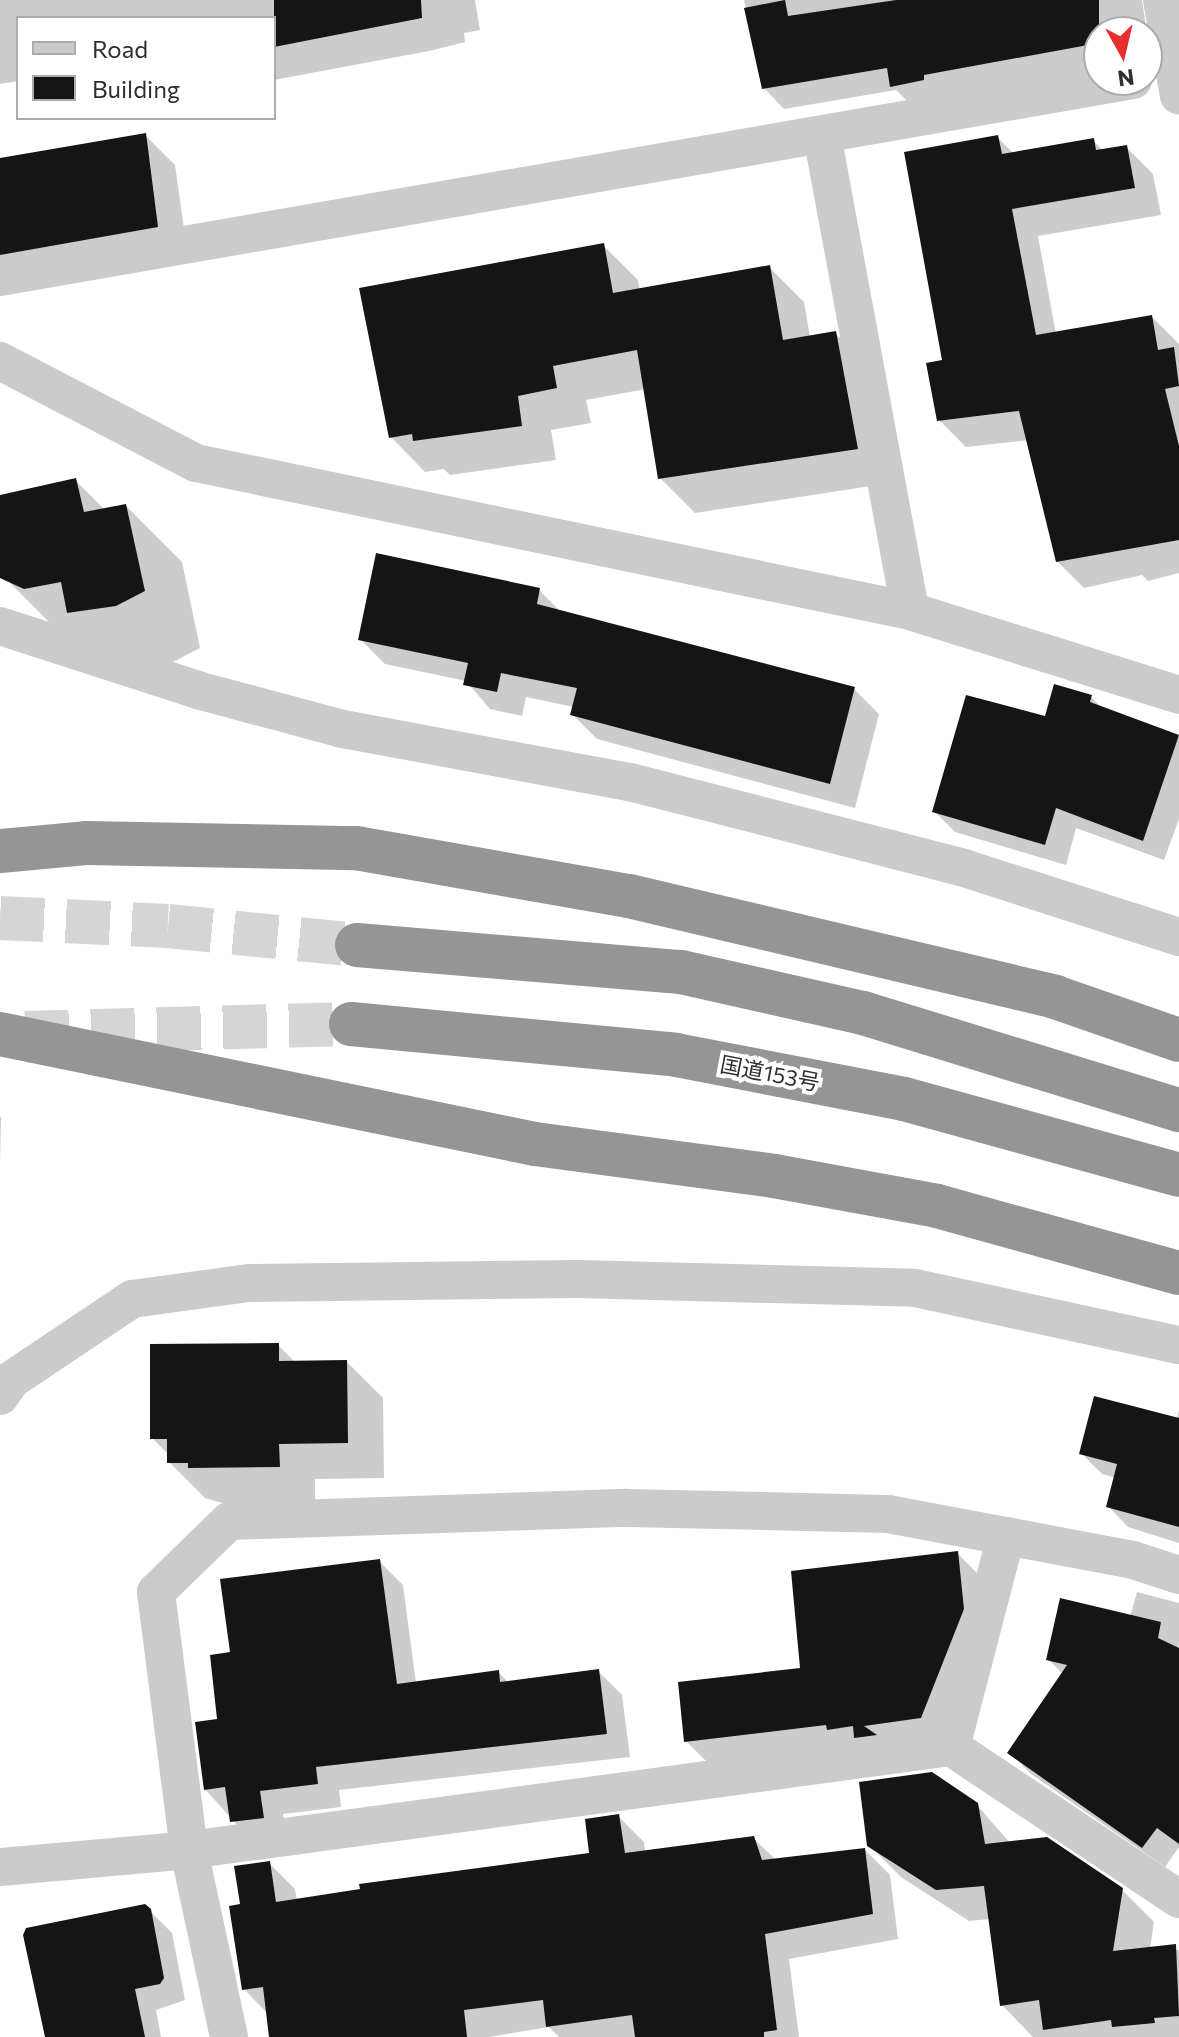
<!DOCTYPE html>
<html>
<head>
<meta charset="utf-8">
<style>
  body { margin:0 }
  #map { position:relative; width:1179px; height:2037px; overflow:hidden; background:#fff; font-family:Commissioner,"Noto Sans JP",sans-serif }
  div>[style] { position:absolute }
  .shadow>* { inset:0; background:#0003 }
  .building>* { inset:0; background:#151515 }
  .highway-tunnel>* { height:44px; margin-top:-22px; transform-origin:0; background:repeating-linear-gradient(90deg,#d5d5d5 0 44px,transparent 0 66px) }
  .street>* { height:38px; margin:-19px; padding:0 19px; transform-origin:19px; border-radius:19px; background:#cbcbcb }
  .highway>* { height:44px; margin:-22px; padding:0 22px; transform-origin:22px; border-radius:22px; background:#959595 }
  span { translate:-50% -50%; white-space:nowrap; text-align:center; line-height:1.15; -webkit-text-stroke:8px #fff; paint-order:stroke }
  .street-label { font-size:22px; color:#2e2e2e }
  .legend { position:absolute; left:16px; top:16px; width:260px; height:104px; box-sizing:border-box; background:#fff; border:2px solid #ababab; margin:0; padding:10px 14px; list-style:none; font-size:24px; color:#2e2e2e }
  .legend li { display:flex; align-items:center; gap:16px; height:40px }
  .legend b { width:40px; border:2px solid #ababab }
  .north { position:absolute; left:1083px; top:16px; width:80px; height:80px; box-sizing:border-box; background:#fff; border:2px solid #ababab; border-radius:50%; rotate:172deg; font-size:22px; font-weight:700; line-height:32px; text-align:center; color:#2e2e2e }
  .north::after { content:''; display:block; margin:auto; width:28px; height:36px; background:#e82f2d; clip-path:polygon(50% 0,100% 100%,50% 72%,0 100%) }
</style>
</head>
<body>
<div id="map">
  <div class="shadow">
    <i style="clip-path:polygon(0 0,475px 0,480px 30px,464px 33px,465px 42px,429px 51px,274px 80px,274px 18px,18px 18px,18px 81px,0 84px)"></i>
    <i style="clip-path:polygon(744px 0,1142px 0,1151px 59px,1147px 59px,1147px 32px,1099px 32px,1099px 68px,913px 107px,896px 90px,784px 109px,764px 88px)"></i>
    <i style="clip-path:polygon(145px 135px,175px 165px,188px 257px,0 280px,0 168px)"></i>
    <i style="clip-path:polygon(998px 138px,1014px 154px,1093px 140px,1103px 151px,1126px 147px,1153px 174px,1161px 215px,1038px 236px,1056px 334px,1152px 317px,1179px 344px,1179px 573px,1148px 581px,1142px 575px,1084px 588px,1057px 561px,1029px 440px,966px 447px,939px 420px,944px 361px)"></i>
    <i style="clip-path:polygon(603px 245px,638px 280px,640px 291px,769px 267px,804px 302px,810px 337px,835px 333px,870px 368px,891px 483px,695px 513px,660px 478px,646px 389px,586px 400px,591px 423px,551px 430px,556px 460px,450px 475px,444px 469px,425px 472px,391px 437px)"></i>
    <i style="clip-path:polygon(76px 481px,105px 510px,126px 506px,182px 562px,200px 648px,173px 662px,125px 668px,60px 633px,3px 576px,0 499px)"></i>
    <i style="clip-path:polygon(539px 590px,561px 612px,854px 689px,879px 714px,855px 808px,597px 739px,572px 714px,574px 707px,526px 697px,522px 716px,490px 709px,466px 681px,385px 664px,360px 639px)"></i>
    <i style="clip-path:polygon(1091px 697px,1103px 709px,1179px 737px,1179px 819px,1164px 860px,1076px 828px,1066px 865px,955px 832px,934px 811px,1046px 718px)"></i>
    <i style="clip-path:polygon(0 1116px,1px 1118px,0 1166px)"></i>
    <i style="clip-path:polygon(278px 1345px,296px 1363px,347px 1362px,383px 1398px,384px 1478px,315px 1479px,315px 1502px,226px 1504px,205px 1498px,169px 1462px,169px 1455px,152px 1438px)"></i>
    <i style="clip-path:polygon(1179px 1410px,1179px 1543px,1128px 1527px,1108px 1506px,1116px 1478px,1102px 1474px,1081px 1453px,1176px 1420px)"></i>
    <i style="clip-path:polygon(957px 1553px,978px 1574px,942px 1739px,707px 1762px,686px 1741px,802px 1670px)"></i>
    <i style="clip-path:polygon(379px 1561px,403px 1585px,416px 1683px,498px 1672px,509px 1683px,598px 1671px,622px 1695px,630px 1757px,339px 1790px,341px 1807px,283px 1814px,287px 1841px,255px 1845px,205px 1789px,232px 1654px)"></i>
    <i style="clip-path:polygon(1137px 1592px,1179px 1603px,1179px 1847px,1165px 1867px,1031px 1774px,1010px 1753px,1063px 1674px,1048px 1659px,1130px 1617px)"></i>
    <i style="clip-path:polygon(976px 1804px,1010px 1843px,1122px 1890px,1154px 1922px,1150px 1949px,1179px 1950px,1179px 2037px,1033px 2037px,1002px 2005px,990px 1919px,969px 1921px,901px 1877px,869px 1845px)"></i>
    <i style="clip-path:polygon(618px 1816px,644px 1842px,645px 1852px,753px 1838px,776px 1860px,865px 1850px,890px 1875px,898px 1939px,789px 1959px,799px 2037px,559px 2037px,549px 2027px,489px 2037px,271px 2037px,268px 2014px,244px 1989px,242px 1906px,269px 1863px,295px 1889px,297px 1901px,591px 1855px)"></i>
    <i style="clip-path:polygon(145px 1906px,172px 1933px,185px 2000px,156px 2010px,161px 2037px,47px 2037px)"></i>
  </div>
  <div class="building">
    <i style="clip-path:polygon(274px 0,421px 0,422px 18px,274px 47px)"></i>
    <i style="clip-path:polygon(785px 0,788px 16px,896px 0,1099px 0,1099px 43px,924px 75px,924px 80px,890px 87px,887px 68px,762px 89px,744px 8px)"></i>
    <i style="clip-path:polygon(146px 133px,158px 227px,0 255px,0 158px)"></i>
    <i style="clip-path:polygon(998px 135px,1002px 154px,1094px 138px,1096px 150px,1127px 145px,1135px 188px,1012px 209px,1036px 335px,1152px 315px,1158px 350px,1174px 347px,1179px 386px,1165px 389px,1179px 446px,1179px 540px,1056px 562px,1019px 411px,937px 421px,926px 363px,942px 360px,904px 152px)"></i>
    <i style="clip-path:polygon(604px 243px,613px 293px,770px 265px,783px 340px,836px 331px,858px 449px,658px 479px,637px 350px,553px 366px,557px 388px,518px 396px,522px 426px,413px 441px,412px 434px,389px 438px,359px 288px)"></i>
    <i style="clip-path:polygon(76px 478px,84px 512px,126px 504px,145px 591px,116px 606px,67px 613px,61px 582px,24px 589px,0 578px,0 495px)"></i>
    <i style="clip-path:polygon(376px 553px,540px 588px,537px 604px,855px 687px,830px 784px,570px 715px,577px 688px,501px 673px,497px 692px,463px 685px,468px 663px,358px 640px)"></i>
    <i style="clip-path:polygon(1054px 684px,1092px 695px,1090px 702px,1179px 735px,1143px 841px,1056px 808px,1045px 845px,932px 812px,966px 695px,1045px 716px)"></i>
    <i style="clip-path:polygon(279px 1343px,279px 1361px,347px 1360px,348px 1443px,279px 1444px,280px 1467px,188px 1468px,188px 1463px,167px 1463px,167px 1439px,150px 1439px,150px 1344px)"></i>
    <i style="clip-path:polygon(1094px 1396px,1179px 1418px,1179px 1527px,1106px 1507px,1117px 1464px,1079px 1454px)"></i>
    <i style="clip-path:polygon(958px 1551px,964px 1609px,921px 1718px,864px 1726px,877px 1735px,854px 1738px,853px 1726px,827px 1730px,826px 1725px,684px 1742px,678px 1682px,800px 1668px,791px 1571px)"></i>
    <i style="clip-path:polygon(380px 1559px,397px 1684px,499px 1670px,500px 1682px,599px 1669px,607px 1734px,316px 1767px,318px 1784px,260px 1791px,264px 1818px,230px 1822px,225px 1787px,204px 1790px,195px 1722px,217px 1719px,210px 1655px,230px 1652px,220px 1579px)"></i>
    <i style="clip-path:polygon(1060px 1598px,1161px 1622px,1158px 1638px,1179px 1648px,1179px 1844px,1157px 1828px,1142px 1848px,1007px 1753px,1067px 1665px,1046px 1660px)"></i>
    <i style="clip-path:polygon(932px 1772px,978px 1803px,985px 1844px,1047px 1837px,1123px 1888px,1113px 1951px,1176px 1944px,1179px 2016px,1154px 2018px,1155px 2023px,1112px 2027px,1111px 2020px,1043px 2030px,1039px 2000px,1000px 2006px,984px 1886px,936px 1890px,867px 1846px,859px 1782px)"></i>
    <i style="clip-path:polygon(619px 1814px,625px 1853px,754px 1836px,762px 1860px,865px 1848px,873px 1914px,765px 1934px,777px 2030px,764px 2032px,764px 2037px,635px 2037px,632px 2015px,546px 2027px,543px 2000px,464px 2010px,467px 2037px,269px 2037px,263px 1987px,242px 1990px,229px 1906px,240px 1904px,234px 1866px,270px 1861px,276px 1902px,360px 1889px,359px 1884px,589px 1853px,585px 1819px)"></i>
    <i style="clip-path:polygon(145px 1904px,151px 1909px,164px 1978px,160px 1984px,135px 1989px,145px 2037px,45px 2037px,23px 1935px,26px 1928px)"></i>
  </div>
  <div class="highway-tunnel">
    <i style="left:0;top:918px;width:168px;rotate:2.7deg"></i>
    <i style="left:168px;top:926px;width:190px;rotate:5.7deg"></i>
    <i style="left:25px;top:1033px;width:326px;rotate:-1.6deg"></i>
  </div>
  <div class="street">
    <i style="left:1162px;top:0;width:97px;rotate:80deg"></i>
    <i style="left:822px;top:135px;width:484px;rotate:79.5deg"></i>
    <i style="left:0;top:277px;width:1150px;rotate:-9.86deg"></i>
    <i style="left:0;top:361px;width:221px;rotate:27.5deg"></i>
    <i style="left:196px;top:463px;width:729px;rotate:11.71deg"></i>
    <i style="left:910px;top:611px;width:282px;rotate:17.3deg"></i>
    <i style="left:0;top:626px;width:211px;rotate:17.9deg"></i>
    <i style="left:201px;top:691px;width:147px;rotate:15deg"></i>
    <i style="left:343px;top:729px;width:292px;rotate:10.5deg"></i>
    <i style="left:630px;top:782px;width:345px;rotate:14.4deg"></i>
    <i style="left:964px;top:868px;width:226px;rotate:17.8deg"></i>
    <i style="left:0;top:1396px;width:19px;rotate:-55deg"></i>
    <i style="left:11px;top:1380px;width:146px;rotate:-33.8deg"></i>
    <i style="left:132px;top:1299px;width:118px;rotate:-7.8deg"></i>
    <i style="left:249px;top:1283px;width:329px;rotate:-0.7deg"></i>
    <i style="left:578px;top:1279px;width:337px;rotate:1.5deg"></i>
    <i style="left:915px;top:1288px;width:270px;rotate:12.2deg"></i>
    <i style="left:1006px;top:1536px;width:218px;rotate:104.6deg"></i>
    <i style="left:951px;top:1747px;width:274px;rotate:33.7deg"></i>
    <i style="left:0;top:1867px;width:190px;rotate:-5.1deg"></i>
    <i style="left:189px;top:1850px;width:769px;rotate:-7.7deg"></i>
    <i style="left:229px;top:2037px;width:191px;rotate:-102.1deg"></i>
    <i style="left:189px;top:1850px;width:260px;rotate:-97.3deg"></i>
    <i style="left:156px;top:1592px;width:102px;rotate:-44.2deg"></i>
    <i style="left:229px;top:1521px;width:398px;rotate:-1.9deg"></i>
    <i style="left:627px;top:1508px;width:261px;rotate:1.3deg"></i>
    <i style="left:888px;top:1514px;width:249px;rotate:10.6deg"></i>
    <i style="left:1133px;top:1560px;width:48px;rotate:18.1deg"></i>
  </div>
  <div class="highway">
    <i style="left:0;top:851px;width:86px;rotate:-5.3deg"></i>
    <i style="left:86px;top:843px;width:270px;rotate:1.1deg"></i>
    <i style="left:356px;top:848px;width:277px;rotate:10deg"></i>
    <i style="left:629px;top:896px;width:438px;rotate:13.3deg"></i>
    <i style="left:1055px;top:997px;width:131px;rotate:19.1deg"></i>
    <i style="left:357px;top:945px;width:325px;rotate:4.8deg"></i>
    <i style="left:681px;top:972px;width:187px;rotate:12.7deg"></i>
    <i style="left:863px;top:1013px;width:331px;rotate:17.1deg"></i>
    <i style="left:351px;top:1024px;width:326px;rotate:5.4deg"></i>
    <i style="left:676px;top:1055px;width:232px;rotate:10.9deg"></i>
    <i style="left:904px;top:1099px;width:285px;rotate:15.4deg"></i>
    <i style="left:0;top:1034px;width:546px;rotate:11.62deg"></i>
    <i style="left:535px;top:1144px;width:241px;rotate:7.6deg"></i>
    <i style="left:774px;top:1176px;width:166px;rotate:10.4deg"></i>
    <i style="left:937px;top:1206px;width:251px;rotate:15.5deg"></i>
  </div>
  <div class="street-label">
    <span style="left:770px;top:1073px;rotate:11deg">国道153号</span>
  </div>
  <ul class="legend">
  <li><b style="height:10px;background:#cbcbcb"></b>Road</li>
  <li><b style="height:22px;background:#151515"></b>Building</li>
  </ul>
  <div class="north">N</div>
</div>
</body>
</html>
